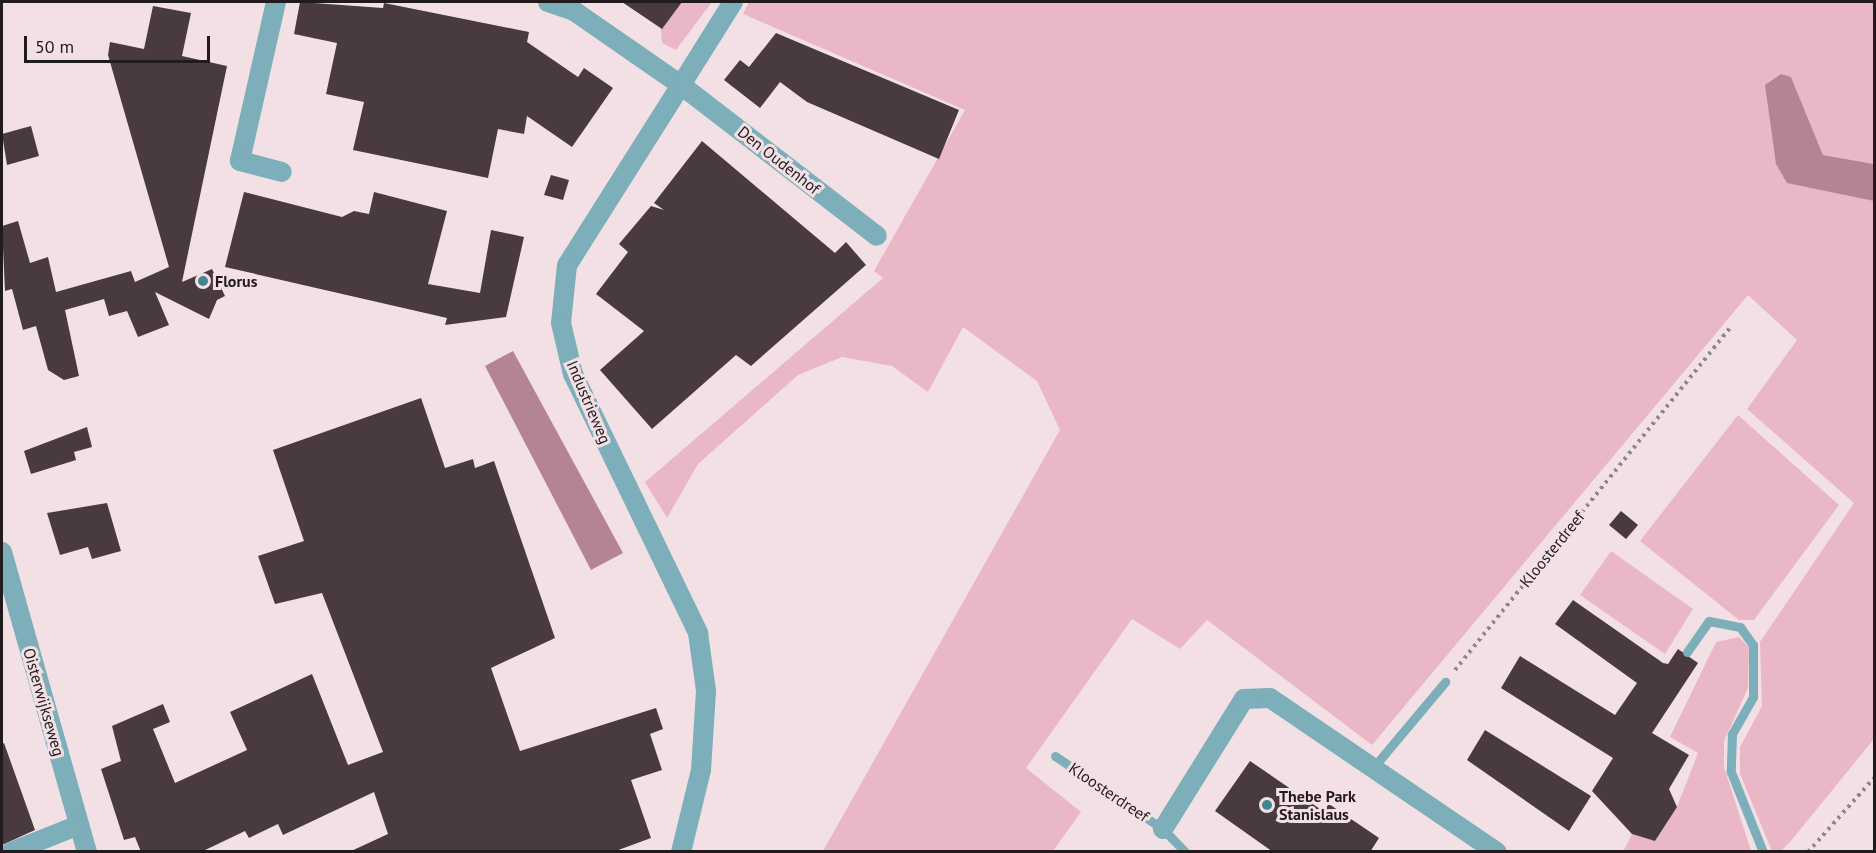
<!DOCTYPE html>
<html>
<head>
<meta charset="utf-8">
<style>
  body { margin:0 }
  #map { position:relative; width:1876px; height:853px; overflow:hidden; background:#f3e0e5; font-family:"PT Sans",sans-serif }
  div>[style] { position:absolute }
  .green>* { inset:0; background:#e9b7c6 }
  .water>* { inset:0; background:#b58493 }
  .building>* { inset:0; background:#483a3e }
  .path>* { height:4px; margin-top:-2px; transform-origin:0; background:repeating-linear-gradient(90deg,#928589 0 3px,transparent 0 7.5px) }
  .lane>* { height:9px; margin:-4.5px; padding:0 4.5px; transform-origin:4.5px; border-radius:4.5px; background:#7cafb9 }
  .street>* { height:20px; margin:-10px; padding:0 10px; transform-origin:10px; border-radius:10px; background:#7cafb9 }
  .dots>* { width:16px; height:16px; translate:-50% -50%; box-sizing:border-box; border:3px solid #f3e0e5; border-radius:50% }
  span { translate:-50% -50%; white-space:nowrap; text-align:center; line-height:1.15; -webkit-text-stroke:6px #f3e0e5; paint-order:stroke }
  .street-label { font-size:16px; color:#211b1d }
  .poi-label { font-size:16px; color:#211b1d; font-weight:700 }
  .left { translate:0 -50%; text-align:left }
  .frame { position:absolute; inset:0; border:3px solid #211b1d; pointer-events:none }
  .scale { position:absolute; left:24px; top:36px; width:186px; height:27px; box-sizing:border-box; border:3px solid #211b1d; border-top:0; padding-left:8px; font-size:18px; line-height:21px; white-space:nowrap; color:#211b1d; -webkit-text-stroke:4px #f3e0e5; paint-order:stroke }
</style>
</head>
<body>
<div id="map">
  <div class="green">
    <i style="clip-path:polygon(659px 2px,712px 2px,676px 50px,662px 43px)"></i>
    <i style="clip-path:polygon(749px 2px,1874px 2px,1874px 164px,1823px 155px,1791px 77px,1765px 85px,1852px 194px,1874px 201px,1874px 739px,1790px 842px,1781px 851px,1772px 851px,1740px 774px,1740px 747px,1762px 706px,1760px 642px,1854px 503px,1747px 409px,1797px 340px,1748px 295px,1372px 745px,1207px 620px,1180px 649px,1132px 619px,1026px 768px,1081px 812px,1053px 851px,823px 851px,1060px 430px,1037px 381px,963px 327px,928px 392px,892px 366px,842px 357px,798px 375px,698px 464px,667px 518px,645px 482px,883px 278px,874px 271px,965px 110px,743px 14px)"></i>
    <i style="clip-path:polygon(1738px 415px,1839px 505px,1754px 620px,1739px 620px,1640px 541px)"></i>
    <i style="clip-path:polygon(1611px 551px,1693px 609px,1665px 654px,1580px 595px)"></i>
    <i style="clip-path:polygon(1739px 637px,1749px 647px,1748px 688px,1724px 741px,1724px 767px,1751px 851px,1623px 852px,1632px 834px,1655px 841px,1677px 807px,1698px 753px,1670px 737px,1716px 642px)"></i>
  </div>
  <div class="water">
    <i style="clip-path:polygon(1781px 74px,1791px 77px,1823px 155px,1874px 164px,1874px 201px,1787px 183px,1776px 164px,1765px 85px)"></i>
    <i style="clip-path:polygon(513px 351px,623px 553px,591px 570px,485px 366px)"></i>
  </div>
  <div class="building">
    <i style="clip-path:polygon(300px 2px,383px 8px,384px 3px,529px 32px,527px 42px,578px 77px,584px 68px,613px 88px,572px 147px,527px 116px,524px 134px,498px 129px,488px 178px,353px 150px,364px 102px,326px 94px,337px 43px,294px 34px)"></i>
    <i style="clip-path:polygon(622px 2px,682px 2px,662px 29px)"></i>
    <i style="clip-path:polygon(153px 6px,191px 13px,182px 56px,227px 66px,182px 282px,212px 269px,225px 296px,217px 300px,209px 319px,155px 292px,169px 325px,138px 337px,127px 311px,109px 316px,104px 299px,65px 310px,79px 376px,64px 380px,48px 370px,36px 326px,23px 330px,12px 289px,5px 291px,2px 226px,18px 221px,30px 263px,48px 257px,56px 292px,131px 271px,135px 282px,169px 267px,108px 55px,110px 42px,144px 49px)"></i>
    <i style="clip-path:polygon(776px 33px,959px 110px,939px 159px,807px 102px,780px 82px,760px 108px,724px 80px,740px 60px,749px 67px)"></i>
    <i style="clip-path:polygon(31px 126px,39px 156px,7px 165px,2px 134px)"></i>
    <i style="clip-path:polygon(702px 141px,835px 253px,846px 242px,866px 265px,751px 366px,736px 355px,652px 429px,600px 370px,644px 331px,596px 294px,628px 252px,619px 244px,651px 206px,664px 210px,654px 203px)"></i>
    <i style="clip-path:polygon(551px 175px,569px 180px,563px 200px,544px 195px)"></i>
    <i style="clip-path:polygon(244px 192px,342px 217px,354px 211px,369px 214px,374px 192px,447px 211px,428px 284px,480px 293px,491px 230px,524px 237px,506px 317px,445px 325px,447px 318px,225px 267px)"></i>
    <i style="clip-path:polygon(421px 398px,445px 468px,473px 459px,475px 468px,494px 461px,555px 638px,491px 668px,520px 751px,656px 708px,663px 729px,650px 734px,662px 770px,631px 780px,651px 838px,613px 852px,349px 852px,388px 834px,374px 792px,283px 835px,278px 824px,249px 838px,245px 831px,201px 852px,141px 852px,135px 837px,124px 840px,101px 769px,121px 761px,112px 726px,163px 704px,170px 722px,153px 729px,175px 783px,247px 750px,230px 712px,312px 674px,348px 765px,383px 752px,322px 593px,275px 604px,258px 556px,304px 541px,273px 450px)"></i>
    <i style="clip-path:polygon(87px 427px,92px 447px,74px 452px,76px 460px,31px 474px,24px 451px)"></i>
    <i style="clip-path:polygon(107px 503px,121px 551px,92px 559px,88px 547px,60px 555px,47px 513px)"></i>
    <i style="clip-path:polygon(1621px 511px,1638px 525px,1626px 539px,1609px 525px)"></i>
    <i style="clip-path:polygon(1573px 600px,1663px 663px,1668px 664px,1678px 649px,1698px 663px,1652px 733px,1689px 755px,1669px 789px,1677px 807px,1655px 841px,1632px 834px,1592px 791px,1613px 758px,1501px 688px,1520px 656px,1615px 715px,1637px 683px,1555px 624px)"></i>
    <i style="clip-path:polygon(1485px 730px,1591px 796px,1569px 831px,1467px 760px)"></i>
    <i style="clip-path:polygon(4px 743px,35px 830px,2px 845px,2px 744px)"></i>
    <i style="clip-path:polygon(1250px 761px,1323px 811px,1329px 804px,1379px 838px,1370px 852px,1273px 852px,1215px 811px)"></i>
  </div>
  <div class="path">
    <i style="left:1455px;top:670px;width:439px;rotate:-51.2deg"></i>
    <i style="left:1808px;top:852px;width:99px;rotate:-48.3deg"></i>
  </div>
  <div class="lane">
    <i style="left:1687px;top:652px;width:38px;rotate:-55deg"></i>
    <i style="left:1709px;top:621px;width:32px;rotate:11deg"></i>
    <i style="left:1740px;top:627px;width:22px;rotate:54deg"></i>
    <i style="left:1753px;top:645px;width:52px;rotate:90deg"></i>
    <i style="left:1753px;top:697px;width:43px;rotate:119.6deg"></i>
    <i style="left:1732px;top:734px;width:38px;rotate:92deg"></i>
    <i style="left:1731px;top:772px;width:86px;rotate:68.2deg"></i>
    <i style="left:1055px;top:756px;width:130px;rotate:34.1deg"></i>
    <i style="left:1163px;top:829px;width:32px;rotate:46deg"></i>
    <i style="left:1372px;top:769px;width:114px;rotate:-50deg"></i>
  </div>
  <div class="street">
    <i style="left:276px;top:2px;width:163px;rotate:102.8deg"></i>
    <i style="left:240px;top:161px;width:43px;rotate:14.7deg"></i>
    <i style="left:548px;top:2px;width:28px;rotate:19deg"></i>
    <i style="left:574px;top:11px;width:130px;rotate:34.7deg"></i>
    <i style="left:681px;top:85px;width:213px;rotate:122.3deg"></i>
    <i style="left:567px;top:265px;width:58px;rotate:95.9deg"></i>
    <i style="left:561px;top:323px;width:52px;rotate:76.8deg"></i>
    <i style="left:573px;top:374px;width:288px;rotate:64.2deg"></i>
    <i style="left:698px;top:633px;width:59px;rotate:82.1deg"></i>
    <i style="left:706px;top:691px;width:79px;rotate:93.6deg"></i>
    <i style="left:701px;top:770px;width:84px;rotate:103.7deg"></i>
    <i style="left:733px;top:2px;width:98px;rotate:122.1deg"></i>
    <i style="left:681px;top:85px;width:247px;rotate:37.6deg"></i>
    <i style="left:2px;top:552px;width:312px;rotate:74.2deg"></i>
    <i style="left:1163px;top:829px;width:153px;rotate:-58.1deg"></i>
    <i style="left:1244px;top:699px;width:26px;rotate:-2deg"></i>
    <i style="left:1270px;top:698px;width:274px;rotate:34.2deg"></i>
    <i style="left:11px;top:852px;width:73px;rotate:-21.7deg"></i>
  </div>
  <div class="dots">
    <i style="left:203px;top:281px;background:#418693"></i>
    <i style="left:1267px;top:805px;background:#418693"></i>
  </div>
  <div class="street-label">
    <span style="left:779px;top:160px;rotate:38deg">Den Oudenhof</span>
    <span style="left:589px;top:402px;rotate:67deg">Industrieweg</span>
    <span style="left:1552px;top:549px;rotate:-51deg">Kloosterdreef</span>
    <span style="left:44px;top:702px;rotate:74deg">Oisterwijkseweg</span>
    <span style="left:1109px;top:792px;rotate:34deg">Kloosterdreef</span>
  </div>
  <div class="poi-label">
    <span class="left" style="left:215px;top:281px">Florus</span>
    <span class="left" style="left:1279px;top:805px">Thebe Park<br>Stanislaus</span>
  </div>
  <div class="frame"></div>
  <div class="scale">50 m</div>
</div>
</body>
</html>
